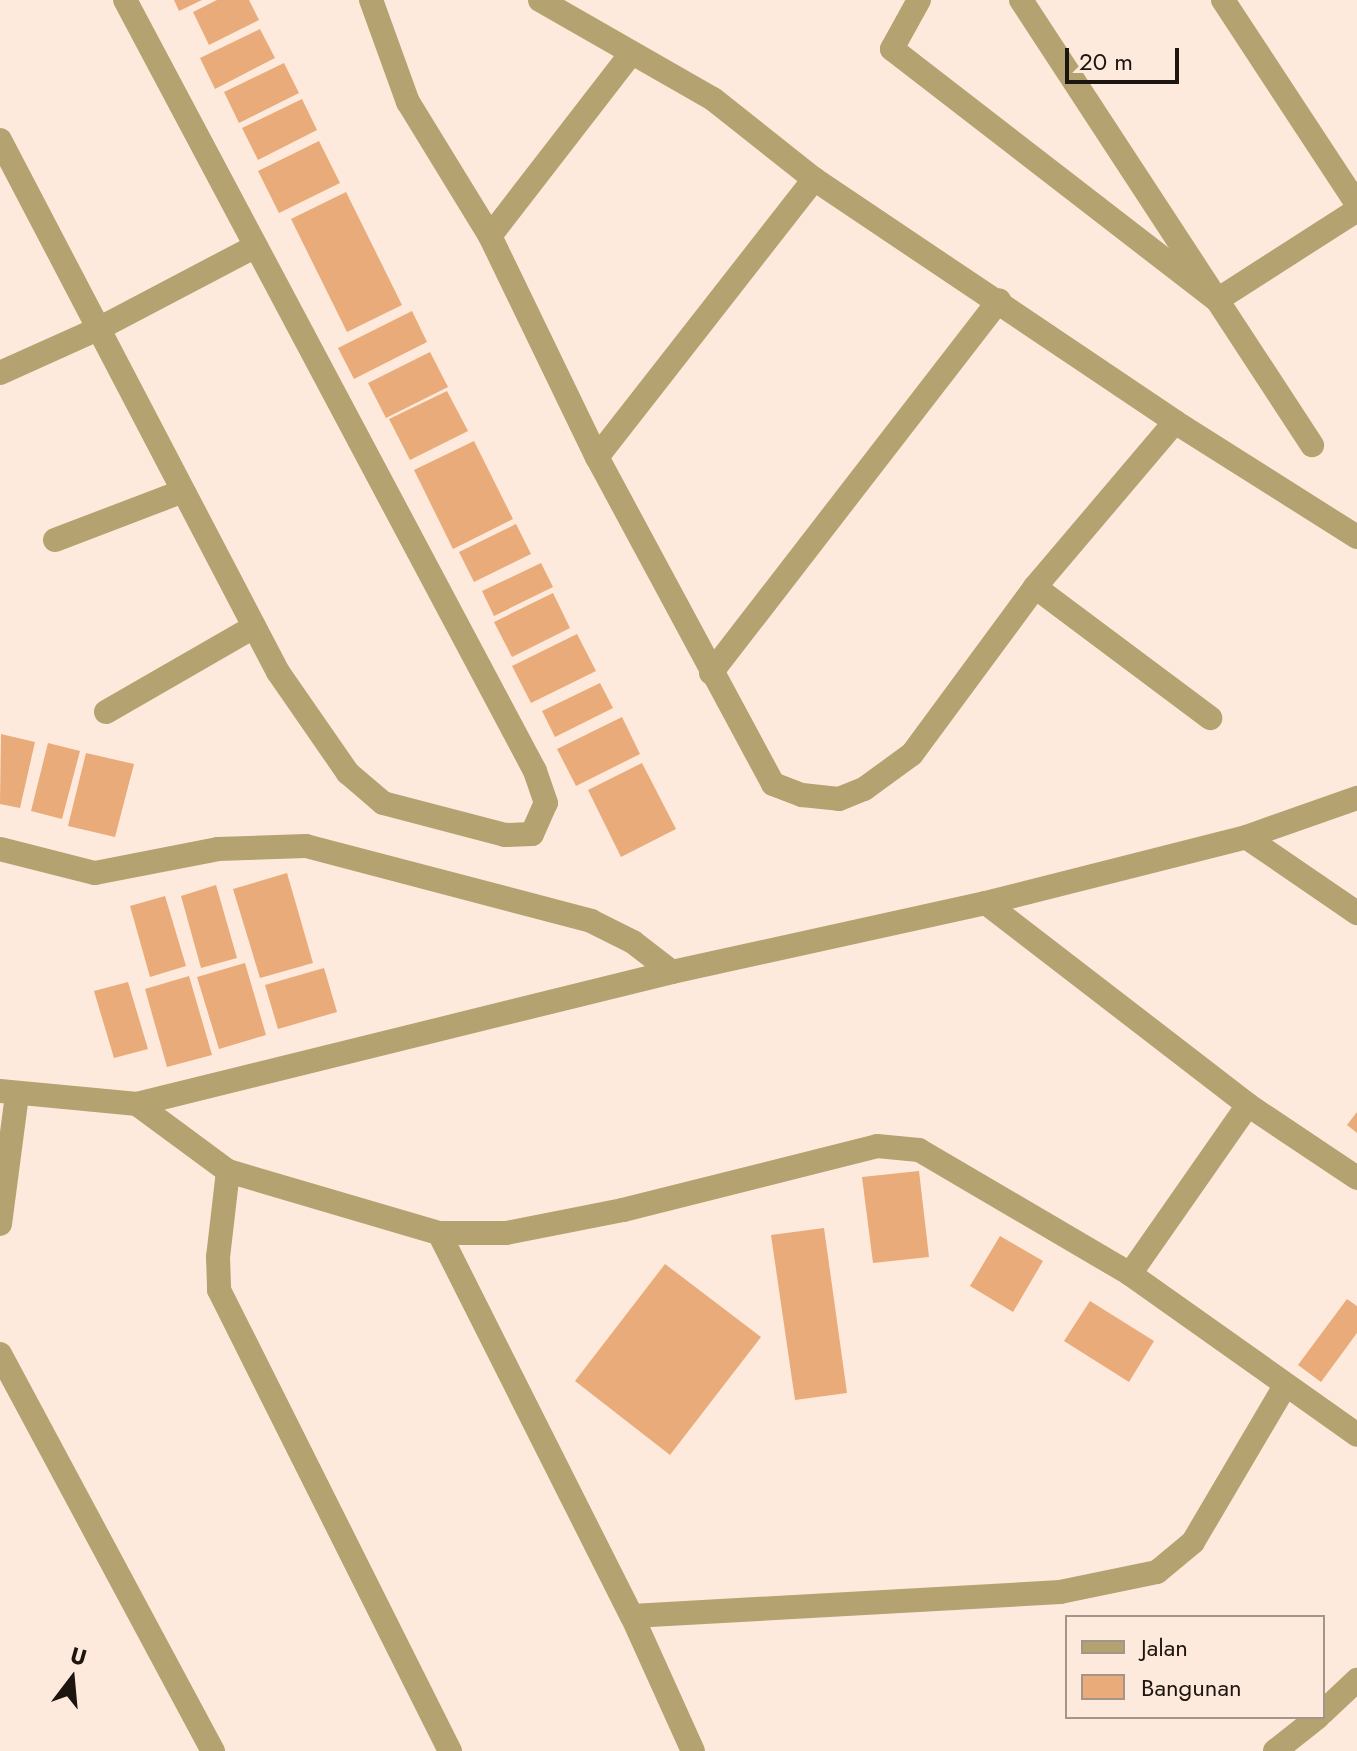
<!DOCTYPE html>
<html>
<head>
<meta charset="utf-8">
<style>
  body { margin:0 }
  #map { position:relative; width:1357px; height:1751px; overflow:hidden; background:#feeadc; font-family:Jost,sans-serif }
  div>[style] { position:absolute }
  .building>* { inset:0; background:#e8ab79 }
  .minor>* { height:24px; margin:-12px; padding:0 12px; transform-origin:12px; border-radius:12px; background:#b4a270 }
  span { translate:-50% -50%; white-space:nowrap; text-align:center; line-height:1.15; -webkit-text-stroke:7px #feeadc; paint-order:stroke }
  .legend { position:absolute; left:1065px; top:1615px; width:260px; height:104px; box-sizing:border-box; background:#feeadc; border:2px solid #a4958a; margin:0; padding:10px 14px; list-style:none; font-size:24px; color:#1d150f }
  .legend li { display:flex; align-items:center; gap:16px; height:40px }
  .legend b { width:40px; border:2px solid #a4958a }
  .north { position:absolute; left:32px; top:1639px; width:80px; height:80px; -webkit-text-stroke:6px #feeadc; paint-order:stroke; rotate:16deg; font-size:22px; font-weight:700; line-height:32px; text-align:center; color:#1d150f }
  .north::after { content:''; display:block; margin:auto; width:28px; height:36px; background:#1d150f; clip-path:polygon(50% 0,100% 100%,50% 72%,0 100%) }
  .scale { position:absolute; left:1065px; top:48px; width:114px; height:36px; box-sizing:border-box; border:4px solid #1d150f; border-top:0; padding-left:10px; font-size:24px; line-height:28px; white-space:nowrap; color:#1d150f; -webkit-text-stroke:6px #feeadc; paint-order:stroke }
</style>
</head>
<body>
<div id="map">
  <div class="building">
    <i style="clip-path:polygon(174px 0,202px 0,179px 11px)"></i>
    <i style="clip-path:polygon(217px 0,249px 0,259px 20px,209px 45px,193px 12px)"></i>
    <i style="clip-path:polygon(260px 29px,275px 58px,215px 89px,200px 58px)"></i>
    <i style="clip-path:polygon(284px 63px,299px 93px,239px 123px,224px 92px)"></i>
    <i style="clip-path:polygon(302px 99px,317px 130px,258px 160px,242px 128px)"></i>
    <i style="clip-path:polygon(319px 141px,340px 183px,279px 213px,258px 171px)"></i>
    <i style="clip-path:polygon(346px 192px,402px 305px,347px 332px,291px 219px)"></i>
    <i style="clip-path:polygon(412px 311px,427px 342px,354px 379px,338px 348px)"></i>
    <i style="clip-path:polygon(430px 352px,448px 387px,386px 418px,368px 383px)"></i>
    <i style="clip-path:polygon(447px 391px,468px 431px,410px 460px,389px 419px)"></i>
    <i style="clip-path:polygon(474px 441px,513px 519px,453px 549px,414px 470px)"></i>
    <i style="clip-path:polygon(516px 524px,531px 554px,474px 582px,459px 552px)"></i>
    <i style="clip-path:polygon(541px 563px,553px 587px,494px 616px,482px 591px)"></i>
    <i style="clip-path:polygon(553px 593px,570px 628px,512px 657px,494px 622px)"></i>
    <i style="clip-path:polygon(577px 634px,596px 671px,531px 703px,512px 666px)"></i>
    <i style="clip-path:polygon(600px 683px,613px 708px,555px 737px,542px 711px)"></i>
    <i style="clip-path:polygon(622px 717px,640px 754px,576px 786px,557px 749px)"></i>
    <i style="clip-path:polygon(1px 734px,35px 742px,20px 808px,0 804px)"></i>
    <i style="clip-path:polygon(48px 743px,80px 751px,62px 819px,31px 811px)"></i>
    <i style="clip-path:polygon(86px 753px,134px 764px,115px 837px,68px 826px)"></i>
    <i style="clip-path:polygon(642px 763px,676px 829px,621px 857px,588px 790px)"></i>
    <i style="clip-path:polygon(287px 873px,313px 963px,260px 978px,233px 889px)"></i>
    <i style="clip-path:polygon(216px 885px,237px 958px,201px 968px,181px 896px)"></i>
    <i style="clip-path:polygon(165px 896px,186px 966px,150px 977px,130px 906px)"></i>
    <i style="clip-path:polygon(245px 963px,266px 1035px,219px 1049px,197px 977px)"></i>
    <i style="clip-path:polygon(324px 968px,337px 1012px,278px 1029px,265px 985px)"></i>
    <i style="clip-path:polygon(189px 976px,212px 1055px,167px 1067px,145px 989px)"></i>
    <i style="clip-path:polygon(128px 982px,148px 1049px,114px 1058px,94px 991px)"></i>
    <i style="clip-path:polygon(1357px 1112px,1357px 1133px,1347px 1125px)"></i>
    <i style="clip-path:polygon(919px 1171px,929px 1257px,873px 1263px,862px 1177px)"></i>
    <i style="clip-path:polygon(824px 1228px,847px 1393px,795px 1400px,771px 1235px)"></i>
    <i style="clip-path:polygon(1000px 1236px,1043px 1261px,1013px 1312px,970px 1286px)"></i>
    <i style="clip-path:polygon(665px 1264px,761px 1337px,670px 1455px,575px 1381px)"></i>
    <i style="clip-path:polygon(1347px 1299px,1357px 1306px,1357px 1333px,1321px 1382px,1298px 1365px)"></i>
    <i style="clip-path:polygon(1090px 1301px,1154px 1341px,1129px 1382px,1064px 1341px)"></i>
  </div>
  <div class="minor">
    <i style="left:371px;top:0;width:109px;rotate:70.1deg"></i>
    <i style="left:408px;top:102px;width:157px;rotate:58.5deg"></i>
    <i style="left:490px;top:236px;width:246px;rotate:64.2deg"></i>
    <i style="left:597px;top:457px;width:371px;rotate:61.7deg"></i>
    <i style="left:773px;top:784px;width:31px;rotate:21deg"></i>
    <i style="left:802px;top:795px;width:37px;rotate:6deg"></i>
    <i style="left:839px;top:799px;width:27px;rotate:-22deg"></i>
    <i style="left:864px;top:789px;width:59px;rotate:-36.1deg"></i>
    <i style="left:912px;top:754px;width:207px;rotate:-53.6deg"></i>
    <i style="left:1035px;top:587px;width:216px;rotate:-49.7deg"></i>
    <i style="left:540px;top:0;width:199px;rotate:29.8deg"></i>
    <i style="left:713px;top:99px;width:129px;rotate:38.4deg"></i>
    <i style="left:814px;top:179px;width:435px;rotate:33.9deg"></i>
    <i style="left:1175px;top:422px;width:215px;rotate:32.3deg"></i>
    <i style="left:919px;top:0;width:56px;rotate:118.9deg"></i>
    <i style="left:892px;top:49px;width:411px;rotate:37.7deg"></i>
    <i style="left:1217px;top:300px;width:166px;rotate:-32.7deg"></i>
    <i style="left:1021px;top:0;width:532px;rotate:56.82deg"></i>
    <i style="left:1223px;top:0;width:244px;rotate:56.7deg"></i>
    <i style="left:0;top:140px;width:600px;rotate:62.41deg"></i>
    <i style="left:278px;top:672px;width:123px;rotate:55.3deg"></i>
    <i style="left:348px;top:773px;width:46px;rotate:40.6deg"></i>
    <i style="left:383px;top:803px;width:126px;rotate:14.7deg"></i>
    <i style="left:505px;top:835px;width:27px;rotate:-2deg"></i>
    <i style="left:532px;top:834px;width:34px;rotate:-66deg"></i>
    <i style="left:546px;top:803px;width:34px;rotate:-109deg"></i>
    <i style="left:535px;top:771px;width:873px;rotate:-118deg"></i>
    <i style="left:490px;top:236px;width:227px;rotate:-52.3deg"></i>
    <i style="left:0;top:373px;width:107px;rotate:-24.2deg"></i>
    <i style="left:98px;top:329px;width:178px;rotate:-27.7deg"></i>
    <i style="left:597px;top:457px;width:353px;rotate:-52deg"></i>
    <i style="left:55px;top:540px;width:137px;rotate:-20.9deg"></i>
    <i style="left:1035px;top:587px;width:219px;rotate:36.8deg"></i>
    <i style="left:711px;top:673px;width:471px;rotate:-52.3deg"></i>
    <i style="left:106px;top:712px;width:171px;rotate:-29.9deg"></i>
    <i style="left:1246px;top:837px;width:118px;rotate:-19.4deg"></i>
    <i style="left:0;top:849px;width:98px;rotate:14.2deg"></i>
    <i style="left:95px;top:873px;width:125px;rotate:-11deg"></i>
    <i style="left:218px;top:849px;width:88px;rotate:-2deg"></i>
    <i style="left:306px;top:846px;width:295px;rotate:14.7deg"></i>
    <i style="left:591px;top:921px;width:47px;rotate:26.6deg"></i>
    <i style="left:633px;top:942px;width:49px;rotate:37.6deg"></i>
    <i style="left:672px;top:972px;width:321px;rotate:-12.4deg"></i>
    <i style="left:986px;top:903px;width:268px;rotate:-14.2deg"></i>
    <i style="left:1246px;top:837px;width:135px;rotate:34.4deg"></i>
    <i style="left:986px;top:903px;width:331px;rotate:37.6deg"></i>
    <i style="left:1248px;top:1105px;width:131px;rotate:33.8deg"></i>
    <i style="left:0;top:1091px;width:138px;rotate:5.4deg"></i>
    <i style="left:137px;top:1104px;width:551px;rotate:-13.86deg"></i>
    <i style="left:137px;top:1104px;width:113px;rotate:36.4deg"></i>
    <i style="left:228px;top:1171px;width:220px;rotate:16.4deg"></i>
    <i style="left:439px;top:1233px;width:67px"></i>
    <i style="left:506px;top:1233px;width:119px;rotate:-11.1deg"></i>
    <i style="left:623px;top:1210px;width:262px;rotate:-14.1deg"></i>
    <i style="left:877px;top:1146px;width:42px;rotate:5.4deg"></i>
    <i style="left:919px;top:1150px;width:245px;rotate:30.4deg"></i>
    <i style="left:1130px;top:1274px;width:278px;rotate:35.3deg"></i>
    <i style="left:228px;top:1171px;width:87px;rotate:96.6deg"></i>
    <i style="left:218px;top:1257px;width:33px;rotate:88deg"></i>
    <i style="left:219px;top:1290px;width:516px;rotate:63.39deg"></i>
    <i style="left:0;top:1224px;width:130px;rotate:-82.5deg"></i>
    <i style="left:439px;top:1233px;width:429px;rotate:63.3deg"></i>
    <i style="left:632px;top:1616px;width:148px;rotate:65.7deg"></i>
    <i style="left:1130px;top:1274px;width:206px;rotate:-55.1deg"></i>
    <i style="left:0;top:1354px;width:451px;rotate:61.8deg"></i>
    <i style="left:632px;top:1616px;width:429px;rotate:-3.2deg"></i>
    <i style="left:1060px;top:1592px;width:99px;rotate:-11.7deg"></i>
    <i style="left:1157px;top:1572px;width:47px;rotate:-39.8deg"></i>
    <i style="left:1193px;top:1542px;width:181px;rotate:-59.5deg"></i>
    <i style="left:1323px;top:1712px;width:47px;rotate:-43.3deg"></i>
    <i style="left:1275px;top:1751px;width:55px;rotate:-38.3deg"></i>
  </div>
  <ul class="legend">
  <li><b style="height:10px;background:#b4a270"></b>Jalan</li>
  <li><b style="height:22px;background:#e8ab79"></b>Bangunan</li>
  </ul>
  <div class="north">U</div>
  <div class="scale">20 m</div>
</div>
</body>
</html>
